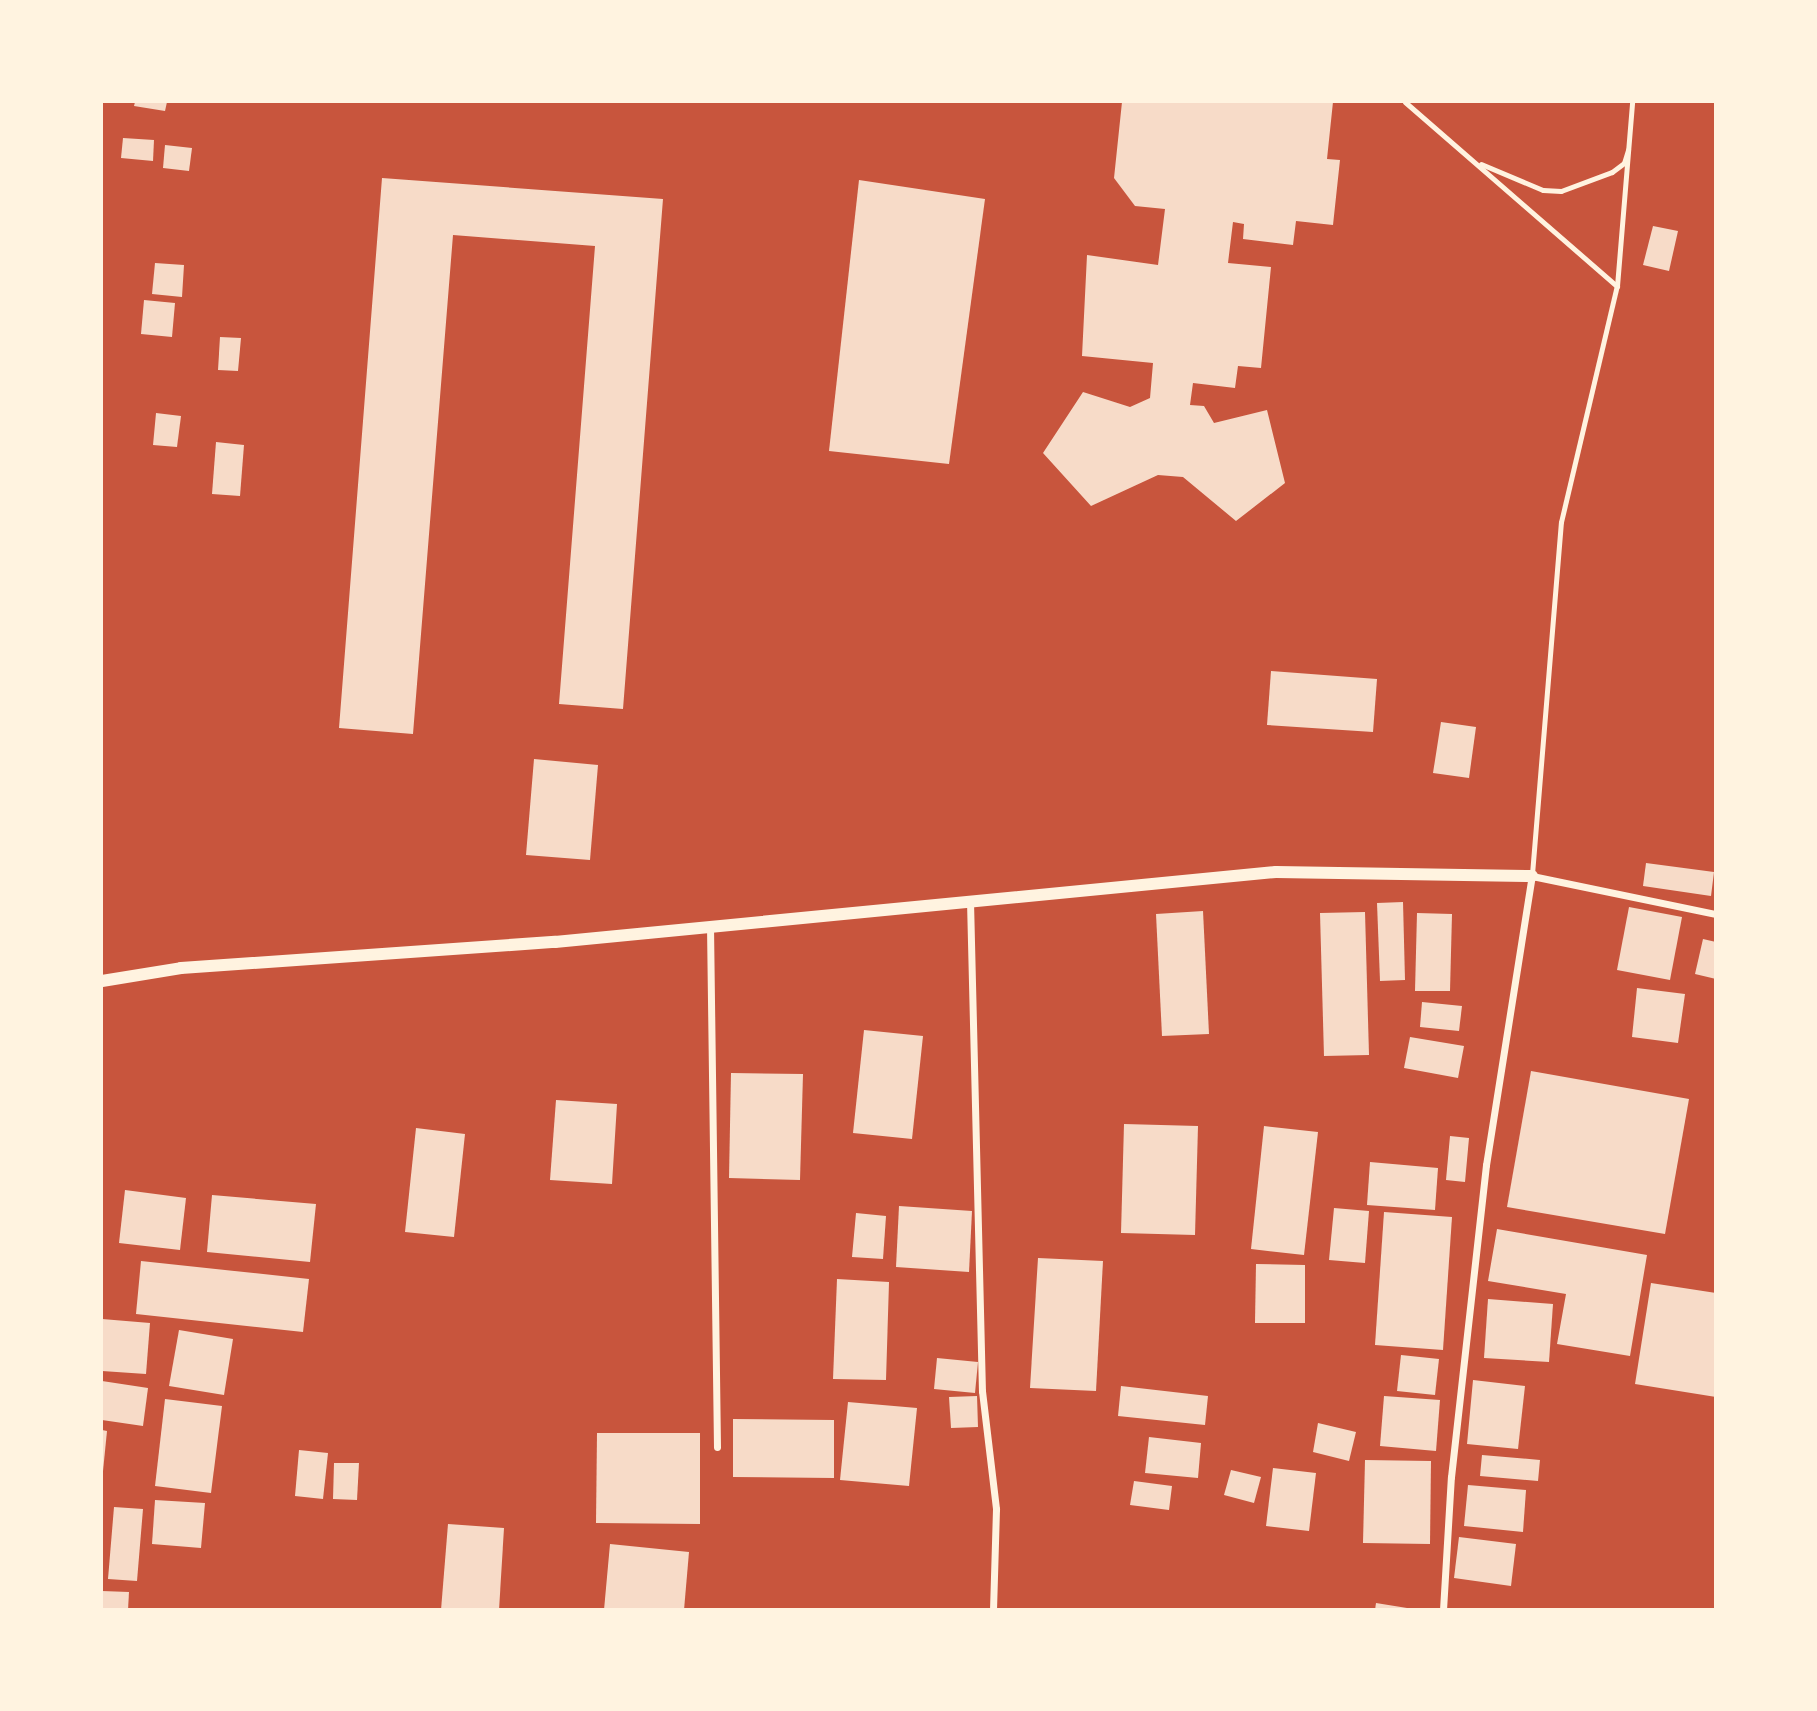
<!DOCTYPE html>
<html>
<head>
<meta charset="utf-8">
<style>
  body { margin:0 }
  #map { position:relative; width:1817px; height:1711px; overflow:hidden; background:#c8553d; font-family:"Exo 2",sans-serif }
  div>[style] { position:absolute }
  .building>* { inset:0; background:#f7dbc8 }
  .service>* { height:5px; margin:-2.5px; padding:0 2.5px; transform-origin:2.5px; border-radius:2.5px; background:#fff3e0 }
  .minor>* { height:7px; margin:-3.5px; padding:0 3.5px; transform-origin:3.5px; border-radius:3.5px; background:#fff3e0 }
  .tertiary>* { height:12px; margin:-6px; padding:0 6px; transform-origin:6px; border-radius:6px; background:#fff3e0 }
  span { translate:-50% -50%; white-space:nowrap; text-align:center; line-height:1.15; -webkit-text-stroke:5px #fff3e0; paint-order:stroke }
  .frame { position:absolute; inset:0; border:103px solid #fff3e0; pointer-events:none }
</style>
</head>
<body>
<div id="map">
  <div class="building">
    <i style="clip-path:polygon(135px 102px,167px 102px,165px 111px,134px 106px)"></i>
    <i style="clip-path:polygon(1122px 102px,1333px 102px,1327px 159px,1340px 160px,1333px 225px,1296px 221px,1293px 245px,1243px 239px,1244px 224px,1233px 222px,1228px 263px,1271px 267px,1261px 368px,1238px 366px,1235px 388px,1193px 383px,1190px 405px,1204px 406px,1214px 423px,1267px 410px,1285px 483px,1236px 521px,1183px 477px,1158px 475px,1091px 506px,1043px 453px,1083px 392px,1130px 407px,1150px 398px,1153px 363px,1082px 356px,1087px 255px,1158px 265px,1165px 209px,1135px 206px,1114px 178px)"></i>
    <i style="clip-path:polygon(123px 138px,154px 140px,153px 161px,121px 158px)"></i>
    <i style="clip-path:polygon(165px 145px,192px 148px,189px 171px,163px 168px)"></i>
    <i style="clip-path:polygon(382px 178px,663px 199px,623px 709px,559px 704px,595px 246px,453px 235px,413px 734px,339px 728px)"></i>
    <i style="clip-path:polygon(859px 180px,985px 199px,949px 464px,829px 451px)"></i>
    <i style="clip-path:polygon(1653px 226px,1678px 231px,1669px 271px,1643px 265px)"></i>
    <i style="clip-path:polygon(155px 263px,184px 265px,182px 297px,152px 294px)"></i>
    <i style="clip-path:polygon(144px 300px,175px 303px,172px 337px,141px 334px)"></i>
    <i style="clip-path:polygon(220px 337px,241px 338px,238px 371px,218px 370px)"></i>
    <i style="clip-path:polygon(156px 413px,181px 416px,177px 447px,153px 445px)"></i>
    <i style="clip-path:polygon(216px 442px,244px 445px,240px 496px,212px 494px)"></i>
    <i style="clip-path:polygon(1271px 671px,1377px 679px,1373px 732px,1267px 725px)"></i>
    <i style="clip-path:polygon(1441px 722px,1476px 727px,1469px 778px,1433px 773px)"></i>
    <i style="clip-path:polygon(534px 759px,598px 765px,590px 860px,526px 855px)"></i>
    <i style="clip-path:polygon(1646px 863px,1714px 872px,1711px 896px,1643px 886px)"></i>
    <i style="clip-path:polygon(1403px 902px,1405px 980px,1380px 981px,1377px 903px)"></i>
    <i style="clip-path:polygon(1629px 907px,1682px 917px,1670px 980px,1617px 970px)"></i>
    <i style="clip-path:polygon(1203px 911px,1209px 1034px,1162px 1036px,1156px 914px)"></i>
    <i style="clip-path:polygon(1365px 912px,1369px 1055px,1324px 1056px,1320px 913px)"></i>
    <i style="clip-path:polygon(1417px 913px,1452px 914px,1450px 991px,1415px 991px)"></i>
    <i style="clip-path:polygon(1703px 939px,1716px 942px,1716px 979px,1695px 974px)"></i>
    <i style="clip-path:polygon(1637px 988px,1685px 994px,1678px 1043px,1632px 1037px)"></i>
    <i style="clip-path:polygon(1422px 1002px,1462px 1006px,1459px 1031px,1420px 1027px)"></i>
    <i style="clip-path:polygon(864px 1030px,923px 1036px,912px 1139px,853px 1133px)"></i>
    <i style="clip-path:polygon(1410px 1037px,1464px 1046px,1458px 1078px,1404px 1068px)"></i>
    <i style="clip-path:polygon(1531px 1071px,1689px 1099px,1665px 1234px,1507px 1207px)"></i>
    <i style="clip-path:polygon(731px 1073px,803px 1074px,800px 1180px,729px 1178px)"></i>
    <i style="clip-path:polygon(556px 1100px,617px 1104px,612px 1184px,550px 1180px)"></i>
    <i style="clip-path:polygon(1124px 1124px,1198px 1126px,1195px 1235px,1121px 1233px)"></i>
    <i style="clip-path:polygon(1264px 1126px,1318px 1132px,1304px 1255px,1251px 1249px)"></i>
    <i style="clip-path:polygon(416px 1128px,465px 1134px,454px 1237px,405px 1232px)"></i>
    <i style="clip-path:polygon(1450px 1136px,1469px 1138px,1465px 1182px,1446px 1180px)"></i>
    <i style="clip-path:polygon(1370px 1162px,1438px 1168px,1435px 1210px,1367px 1205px)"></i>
    <i style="clip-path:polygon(125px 1190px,186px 1198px,180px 1250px,119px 1243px)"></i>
    <i style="clip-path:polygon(212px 1195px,316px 1204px,310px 1262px,207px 1252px)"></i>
    <i style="clip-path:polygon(899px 1206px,972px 1211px,969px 1272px,896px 1267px)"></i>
    <i style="clip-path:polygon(1334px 1208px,1369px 1211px,1365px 1263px,1329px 1260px)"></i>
    <i style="clip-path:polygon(1384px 1212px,1452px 1217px,1443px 1350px,1375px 1345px)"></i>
    <i style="clip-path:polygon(856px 1213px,886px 1216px,883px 1259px,852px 1257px)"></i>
    <i style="clip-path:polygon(1497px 1229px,1647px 1255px,1630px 1356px,1557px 1344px,1566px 1294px,1488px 1281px)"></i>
    <i style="clip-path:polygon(1038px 1258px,1103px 1261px,1096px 1391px,1030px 1388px)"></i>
    <i style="clip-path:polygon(141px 1261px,309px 1279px,303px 1332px,136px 1314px)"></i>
    <i style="clip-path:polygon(1256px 1264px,1305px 1265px,1305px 1323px,1255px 1323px)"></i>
    <i style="clip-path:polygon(837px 1279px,889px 1282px,886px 1380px,833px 1379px)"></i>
    <i style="clip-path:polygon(1651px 1283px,1716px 1293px,1716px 1397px,1635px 1384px)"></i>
    <i style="clip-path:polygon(1488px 1299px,1553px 1304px,1549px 1362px,1484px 1358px)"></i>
    <i style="clip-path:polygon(102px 1319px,150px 1323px,146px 1374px,102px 1371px)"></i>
    <i style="clip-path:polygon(179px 1330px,233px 1339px,224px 1395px,169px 1386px)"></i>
    <i style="clip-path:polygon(1401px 1355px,1439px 1359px,1435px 1395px,1397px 1391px)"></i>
    <i style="clip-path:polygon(937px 1358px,978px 1362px,975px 1393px,934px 1389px)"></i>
    <i style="clip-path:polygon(1473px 1380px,1525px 1386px,1518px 1449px,1467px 1444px)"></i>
    <i style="clip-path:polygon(102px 1381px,148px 1388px,143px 1426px,102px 1420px)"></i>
    <i style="clip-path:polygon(1121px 1386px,1208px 1396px,1205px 1425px,1118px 1416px)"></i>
    <i style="clip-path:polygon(977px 1396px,978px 1427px,951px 1428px,949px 1397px)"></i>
    <i style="clip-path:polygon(1384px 1396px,1440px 1400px,1436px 1451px,1380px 1446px)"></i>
    <i style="clip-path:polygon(165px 1399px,222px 1406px,211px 1493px,155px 1486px)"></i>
    <i style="clip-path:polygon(848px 1402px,917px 1408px,909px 1486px,840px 1480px)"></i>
    <i style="clip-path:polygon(733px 1419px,834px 1420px,834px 1478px,733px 1477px)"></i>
    <i style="clip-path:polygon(1318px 1423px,1356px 1432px,1349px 1461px,1313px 1452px)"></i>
    <i style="clip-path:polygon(102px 1430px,107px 1431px,103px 1471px,102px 1471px)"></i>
    <i style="clip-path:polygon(597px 1433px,700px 1433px,700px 1524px,596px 1523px)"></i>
    <i style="clip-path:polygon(1149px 1437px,1201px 1443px,1198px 1478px,1145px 1473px)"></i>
    <i style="clip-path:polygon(299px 1450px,328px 1453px,323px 1499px,295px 1496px)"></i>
    <i style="clip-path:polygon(1482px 1455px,1540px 1460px,1538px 1481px,1480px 1476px)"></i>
    <i style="clip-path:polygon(1365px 1460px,1431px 1461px,1430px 1544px,1363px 1543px)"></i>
    <i style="clip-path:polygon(334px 1463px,359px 1463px,357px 1500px,333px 1499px)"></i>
    <i style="clip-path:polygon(1273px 1468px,1316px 1473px,1309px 1531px,1266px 1526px)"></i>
    <i style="clip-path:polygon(1231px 1470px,1261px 1477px,1254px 1503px,1224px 1495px)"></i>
    <i style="clip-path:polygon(1134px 1481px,1172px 1486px,1169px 1510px,1130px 1505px)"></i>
    <i style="clip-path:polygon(1468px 1485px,1526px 1490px,1523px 1532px,1464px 1526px)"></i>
    <i style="clip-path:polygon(155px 1500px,205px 1503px,201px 1548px,152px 1544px)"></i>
    <i style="clip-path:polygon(114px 1507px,143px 1509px,137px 1581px,108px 1579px)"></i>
    <i style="clip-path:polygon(448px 1524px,504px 1528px,499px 1610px,441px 1610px)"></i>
    <i style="clip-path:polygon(1459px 1537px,1516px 1544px,1511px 1586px,1454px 1578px)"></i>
    <i style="clip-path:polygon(610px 1544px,689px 1552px,684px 1610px,604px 1610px)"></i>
    <i style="clip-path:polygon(102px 1591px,129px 1592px,128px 1610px,102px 1610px)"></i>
    <i style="clip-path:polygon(1376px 1603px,1407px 1608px,1407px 1610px,1375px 1610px)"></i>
  </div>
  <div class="service">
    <i style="left:1405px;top:102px;width:281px;rotate:41deg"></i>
    <i style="left:1481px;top:164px;width:67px;rotate:22.8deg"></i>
    <i style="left:1543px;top:190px;width:18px;rotate:3deg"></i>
    <i style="left:1561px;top:191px;width:54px;rotate:-20.4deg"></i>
    <i style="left:1612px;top:172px;width:15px;rotate:-37deg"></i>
    <i style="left:1624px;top:163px;width:14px;rotate:-73deg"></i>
    <i style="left:1532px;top:874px;width:353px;rotate:-85.3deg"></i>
    <i style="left:1561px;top:522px;width:243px;rotate:-76.7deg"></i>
    <i style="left:1617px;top:286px;width:185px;rotate:-85.3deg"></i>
  </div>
  <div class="minor">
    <i style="left:970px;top:901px;width:490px;rotate:88.6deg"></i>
    <i style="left:982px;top:1391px;width:119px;rotate:83.2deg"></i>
    <i style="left:996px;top:1509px;width:101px;rotate:91.7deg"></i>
    <i style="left:710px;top:926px;width:521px;rotate:89.23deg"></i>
    <i style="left:1443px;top:1610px;width:133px;rotate:-86.6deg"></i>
    <i style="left:1451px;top:1477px;width:314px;rotate:-83.6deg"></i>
    <i style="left:1486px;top:1165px;width:293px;rotate:-81deg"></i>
    <i style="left:1532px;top:876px;width:188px;rotate:11.7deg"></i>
  </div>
  <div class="tertiary">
    <i style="left:102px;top:981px;width:80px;rotate:-9.3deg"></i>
    <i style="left:181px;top:968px;width:375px;rotate:-4deg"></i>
    <i style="left:555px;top:942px;width:724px;rotate:-5.55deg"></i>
    <i style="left:1276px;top:872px;width:256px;rotate:0.9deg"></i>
  </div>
  <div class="frame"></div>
</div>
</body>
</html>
